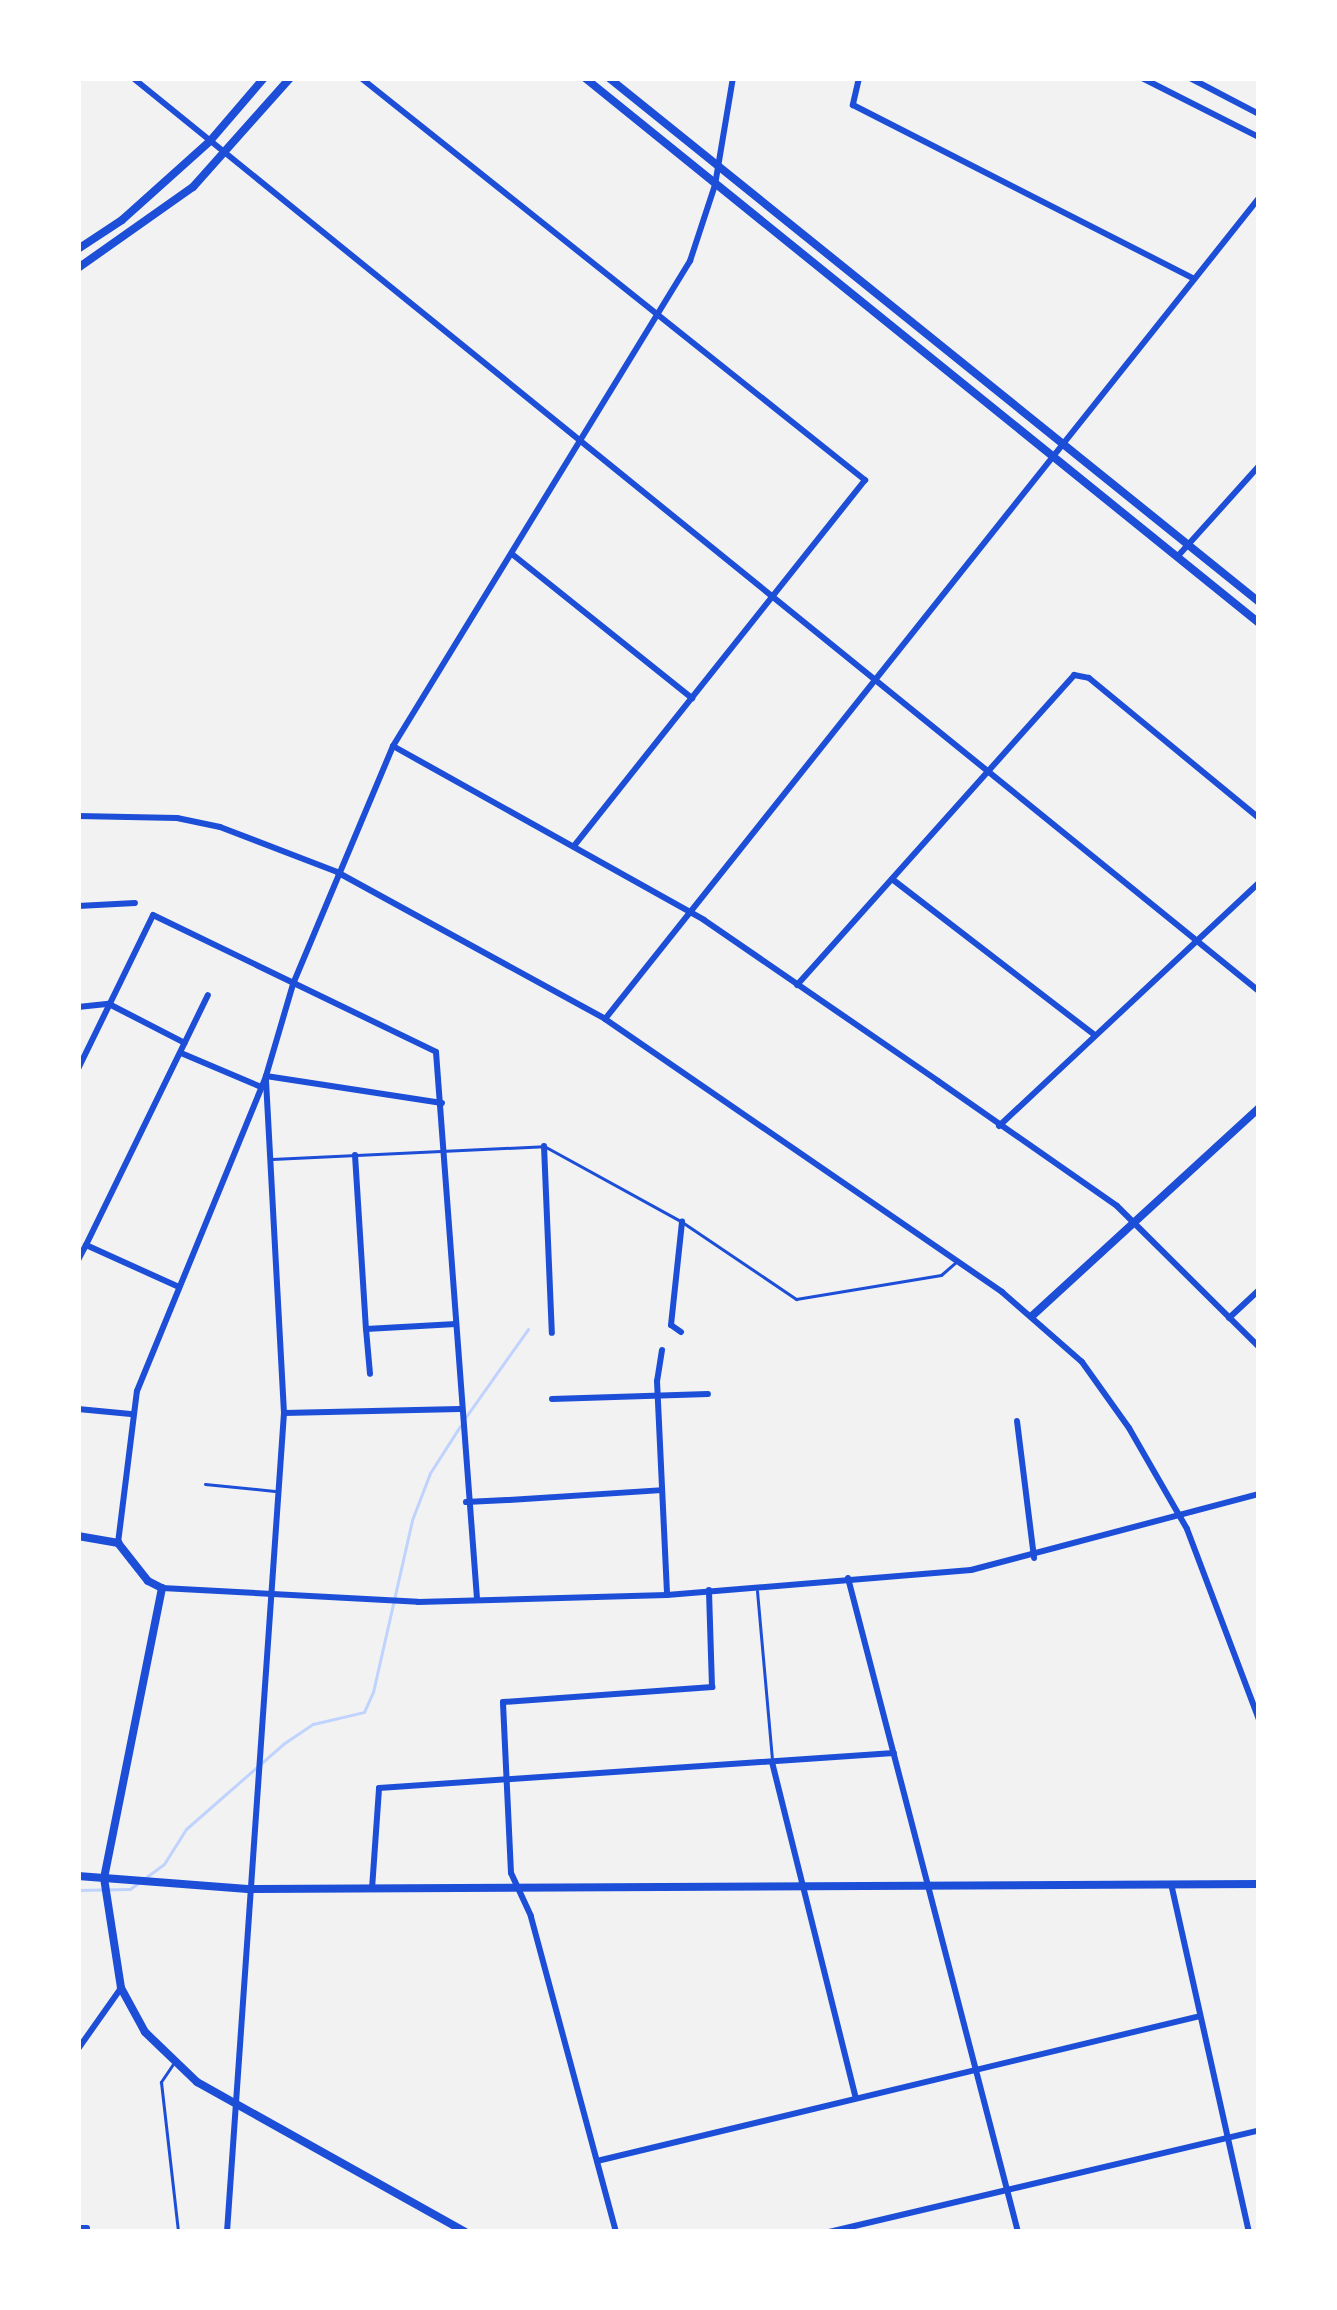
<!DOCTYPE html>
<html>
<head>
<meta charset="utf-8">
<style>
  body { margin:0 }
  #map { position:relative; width:1337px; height:2310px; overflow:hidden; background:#f2f2f2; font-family:"Nunito Sans",sans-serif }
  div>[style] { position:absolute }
  .stream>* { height:3px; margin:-1.5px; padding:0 1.5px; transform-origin:1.5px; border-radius:1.5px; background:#bfd3fe }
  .service>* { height:3px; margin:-1.5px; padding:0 1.5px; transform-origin:1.5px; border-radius:1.5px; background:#1d4ed8 }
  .minor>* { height:6px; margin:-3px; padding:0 3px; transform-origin:3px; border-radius:3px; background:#1d4ed8 }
  .tertiary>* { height:8px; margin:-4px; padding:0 4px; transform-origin:4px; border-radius:4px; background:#1d4ed8 }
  span { translate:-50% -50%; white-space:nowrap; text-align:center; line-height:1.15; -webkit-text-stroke:9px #fff; paint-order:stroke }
  .frame { position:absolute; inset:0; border:81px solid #fff; pointer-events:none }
</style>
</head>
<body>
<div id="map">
  <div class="stream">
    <i style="left:465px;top:1418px;width:109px;rotate:-54.7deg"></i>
    <i style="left:78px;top:1890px;width:52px;rotate:-1.1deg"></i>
    <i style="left:130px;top:1889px;width:42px;rotate:-36.3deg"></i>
    <i style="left:164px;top:1864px;width:41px;rotate:-57.8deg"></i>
    <i style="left:186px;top:1829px;width:129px;rotate:-41.2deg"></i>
    <i style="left:283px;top:1744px;width:36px;rotate:-34deg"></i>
    <i style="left:313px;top:1724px;width:52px;rotate:-13.2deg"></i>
    <i style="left:364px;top:1712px;width:22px;rotate:-66deg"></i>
    <i style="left:373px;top:1692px;width:176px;rotate:-77.2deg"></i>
    <i style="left:412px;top:1520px;width:50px;rotate:-69deg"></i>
    <i style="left:430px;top:1473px;width:56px;rotate:-57.4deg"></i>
  </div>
  <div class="service">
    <i style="left:272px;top:1159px;width:272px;rotate:-2.7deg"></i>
    <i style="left:544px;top:1146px;width:158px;rotate:28.8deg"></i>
    <i style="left:682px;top:1222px;width:138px;rotate:34deg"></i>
    <i style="left:796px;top:1299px;width:147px;rotate:-9.4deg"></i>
    <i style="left:941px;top:1275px;width:20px;rotate:-41deg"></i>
    <i style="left:205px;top:1484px;width:70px;rotate:5.7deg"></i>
    <i style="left:757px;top:1591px;width:170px;rotate:84.9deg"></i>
    <i style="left:173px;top:2064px;width:22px;rotate:124deg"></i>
    <i style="left:161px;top:2082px;width:151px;rotate:83.5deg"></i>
  </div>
  <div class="minor">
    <i style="left:133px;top:78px;width:1450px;rotate:39.04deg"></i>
    <i style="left:361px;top:78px;width:645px;rotate:38.58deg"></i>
    <i style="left:865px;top:480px;width:468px;rotate:128.5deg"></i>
    <i style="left:859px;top:78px;width:28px;rotate:103deg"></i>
    <i style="left:853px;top:105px;width:383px;rotate:27deg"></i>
    <i style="left:1142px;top:78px;width:131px;rotate:26.8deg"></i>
    <i style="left:1190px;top:78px;width:78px;rotate:27.6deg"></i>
    <i style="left:512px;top:554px;width:231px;rotate:38.7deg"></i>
    <i style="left:1177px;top:557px;width:122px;rotate:-48deg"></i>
    <i style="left:393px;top:746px;width:356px;rotate:29.2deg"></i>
    <i style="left:704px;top:920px;width:284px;rotate:34.5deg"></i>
    <i style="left:938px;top:1081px;width:218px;rotate:34.9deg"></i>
    <i style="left:1117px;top:1206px;width:200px;rotate:44.8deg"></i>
    <i style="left:78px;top:816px;width:99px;rotate:1.2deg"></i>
    <i style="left:177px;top:818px;width:44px;rotate:11.8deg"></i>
    <i style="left:220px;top:827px;width:125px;rotate:21deg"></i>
    <i style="left:337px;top:872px;width:306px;rotate:28.7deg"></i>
    <i style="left:605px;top:1019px;width:482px;rotate:34.5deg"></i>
    <i style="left:1002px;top:1292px;width:106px;rotate:41.2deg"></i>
    <i style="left:1082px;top:1362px;width:81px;rotate:54.5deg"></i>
    <i style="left:1129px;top:1428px;width:116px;rotate:60.1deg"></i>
    <i style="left:1187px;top:1529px;width:204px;rotate:69.3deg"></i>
    <i style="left:892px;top:879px;width:254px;rotate:37.6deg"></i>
    <i style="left:78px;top:906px;width:57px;rotate:-3deg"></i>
    <i style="left:797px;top:985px;width:416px;rotate:-48.2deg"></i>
    <i style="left:1074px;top:675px;width:15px;rotate:11deg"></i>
    <i style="left:1089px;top:678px;width:220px;rotate:39.5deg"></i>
    <i style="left:78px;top:1007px;width:31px;rotate:-6deg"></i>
    <i style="left:109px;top:1004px;width:85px;rotate:27.2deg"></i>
    <i style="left:605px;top:1019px;width:1050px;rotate:-51.46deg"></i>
    <i style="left:181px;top:1053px;width:87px;rotate:23deg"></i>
    <i style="left:78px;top:1069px;width:171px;rotate:-64deg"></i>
    <i style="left:153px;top:915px;width:314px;rotate:25.8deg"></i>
    <i style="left:436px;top:1052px;width:549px;rotate:85.71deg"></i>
    <i style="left:999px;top:1126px;width:356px;rotate:-43.1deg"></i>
    <i style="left:544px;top:1146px;width:187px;rotate:87.6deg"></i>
    <i style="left:355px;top:1155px;width:174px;rotate:86.4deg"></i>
    <i style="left:366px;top:1329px;width:90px;rotate:-3.2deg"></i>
    <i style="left:78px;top:1260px;width:17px;rotate:-62deg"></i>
    <i style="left:179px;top:1287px;width:102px;rotate:-155.7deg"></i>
    <i style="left:86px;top:1245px;width:278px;rotate:-64deg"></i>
    <i style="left:1229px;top:1318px;width:41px;rotate:-43deg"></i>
    <i style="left:366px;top:1329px;width:45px;rotate:84.9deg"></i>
    <i style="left:681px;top:1332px;width:12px;rotate:-145deg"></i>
    <i style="left:671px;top:1325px;width:104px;rotate:-83.9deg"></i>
    <i style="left:662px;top:1350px;width:31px;rotate:99deg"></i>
    <i style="left:657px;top:1381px;width:214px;rotate:87.3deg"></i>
    <i style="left:552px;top:1399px;width:156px;rotate:-1.8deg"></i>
    <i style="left:78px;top:1409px;width:53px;rotate:5.4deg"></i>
    <i style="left:284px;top:1413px;width:176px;rotate:-1.3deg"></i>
    <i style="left:1017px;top:1421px;width:138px;rotate:82.9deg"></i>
    <i style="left:509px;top:1500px;width:153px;rotate:-3.7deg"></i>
    <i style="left:466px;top:1502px;width:41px;rotate:-2.8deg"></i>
    <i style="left:118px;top:1543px;width:153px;rotate:-82.9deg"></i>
    <i style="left:137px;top:1391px;width:340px;rotate:-67.7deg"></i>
    <i style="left:266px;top:1076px;width:178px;rotate:8.7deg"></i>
    <i style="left:848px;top:1578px;width:676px;rotate:75.43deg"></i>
    <i style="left:162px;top:1588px;width:256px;rotate:3.1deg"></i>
    <i style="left:418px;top:1602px;width:249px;rotate:-1.6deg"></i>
    <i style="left:667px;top:1595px;width:305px;rotate:-4.7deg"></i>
    <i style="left:971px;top:1570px;width:298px;rotate:-14.8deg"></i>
    <i style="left:772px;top:1762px;width:346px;rotate:76deg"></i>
    <i style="left:1172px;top:1888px;width:353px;rotate:77.4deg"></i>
    <i style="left:372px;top:1889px;width:101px;rotate:-86deg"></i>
    <i style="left:379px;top:1788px;width:516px;rotate:-3.89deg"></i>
    <i style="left:78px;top:2049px;width:75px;rotate:-54.8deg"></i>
    <i style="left:597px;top:2161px;width:620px;rotate:-13.52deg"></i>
    <i style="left:78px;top:2228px;width:9px"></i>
    <i style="left:227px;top:2232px;width:821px;rotate:-86.02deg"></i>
    <i style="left:284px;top:1413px;width:337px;rotate:-93.1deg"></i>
    <i style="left:266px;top:1076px;width:96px;rotate:-73.6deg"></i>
    <i style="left:293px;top:984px;width:258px;rotate:-67.2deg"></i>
    <i style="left:393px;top:746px;width:569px;rotate:-58.52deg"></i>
    <i style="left:690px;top:261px;width:80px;rotate:-71.8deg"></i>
    <i style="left:715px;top:185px;width:109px;rotate:-80.5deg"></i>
    <i style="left:616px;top:2232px;width:327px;rotate:-105.1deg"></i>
    <i style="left:531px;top:1916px;width:47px;rotate:-114.9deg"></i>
    <i style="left:511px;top:1873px;width:171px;rotate:-92.7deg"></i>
    <i style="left:503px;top:1702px;width:210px;rotate:-4.1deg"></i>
    <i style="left:712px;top:1687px;width:97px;rotate:-91.8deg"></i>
    <i style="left:829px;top:2232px;width:442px;rotate:-13.3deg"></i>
  </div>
  <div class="tertiary">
    <i style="left:585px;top:78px;width:867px;rotate:38.96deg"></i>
    <i style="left:609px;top:78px;width:835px;rotate:38.87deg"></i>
    <i style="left:78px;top:249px;width:53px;rotate:-33.4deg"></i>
    <i style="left:122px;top:220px;width:118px;rotate:-41.9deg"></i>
    <i style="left:210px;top:141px;width:83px;rotate:-49.4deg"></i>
    <i style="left:78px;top:268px;width:141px;rotate:-35.2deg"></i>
    <i style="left:193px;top:187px;width:146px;rotate:-48.3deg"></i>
    <i style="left:1032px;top:1316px;width:308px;rotate:-42.5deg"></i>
    <i style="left:78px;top:1536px;width:41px;rotate:9.9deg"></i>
    <i style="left:118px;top:1543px;width:48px;rotate:51.7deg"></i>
    <i style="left:148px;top:1581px;width:16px;rotate:27deg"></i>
    <i style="left:162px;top:1588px;width:296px;rotate:101.3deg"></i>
    <i style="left:104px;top:1878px;width:111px;rotate:81.2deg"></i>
    <i style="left:121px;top:1988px;width:50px;rotate:61.4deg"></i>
    <i style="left:145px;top:2032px;width:72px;rotate:43.9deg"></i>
    <i style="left:197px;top:2082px;width:307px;rotate:29.2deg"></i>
    <i style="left:78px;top:1876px;width:170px;rotate:4.4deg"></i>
    <i style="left:248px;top:1889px;width:1011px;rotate:-0.28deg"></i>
  </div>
  <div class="frame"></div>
</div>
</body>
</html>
